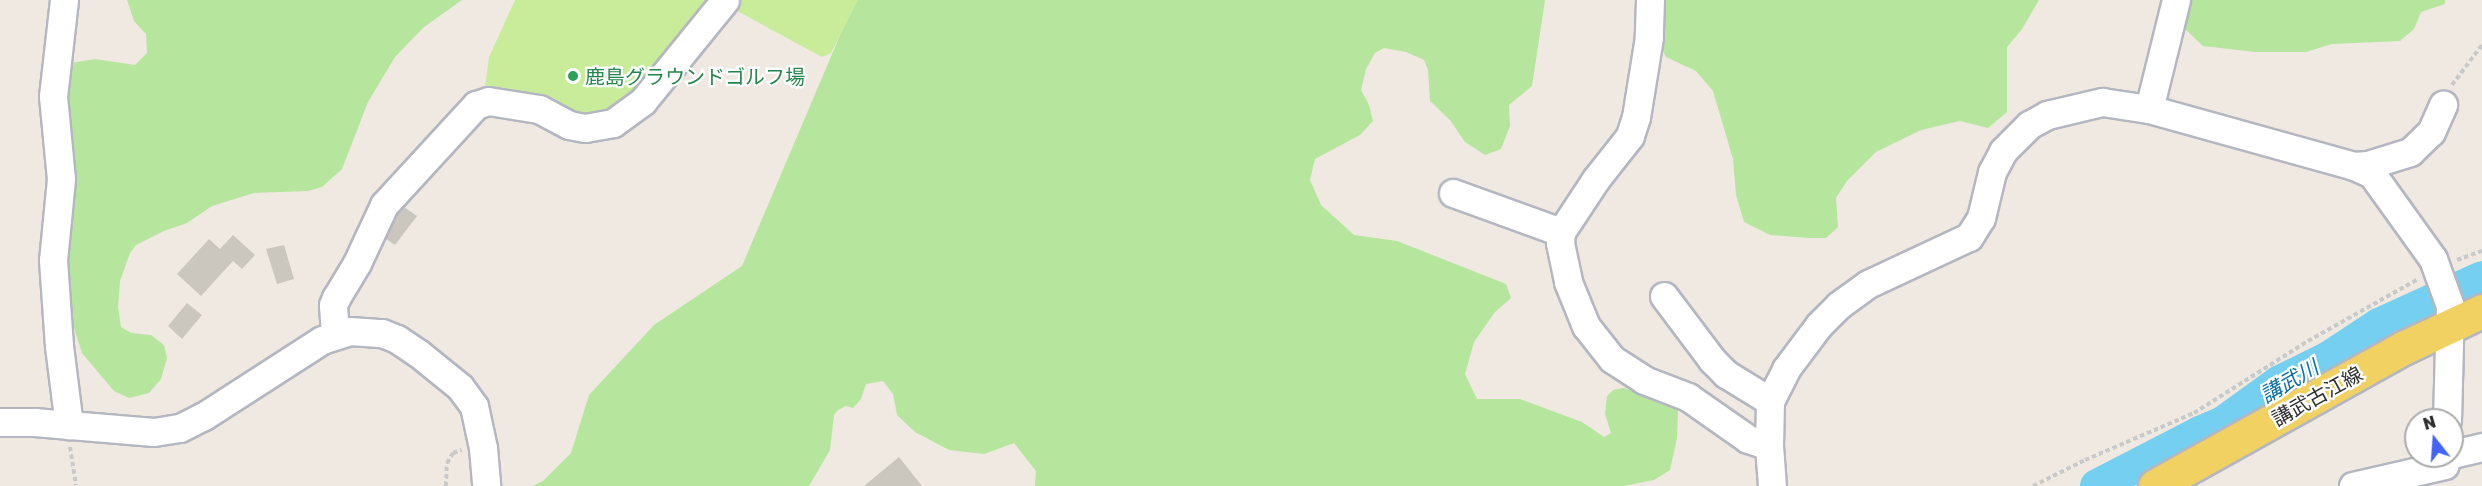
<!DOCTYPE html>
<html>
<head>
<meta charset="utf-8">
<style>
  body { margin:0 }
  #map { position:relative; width:2482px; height:486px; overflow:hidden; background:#efe9e1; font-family:"Golos Text","Noto Sans JP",sans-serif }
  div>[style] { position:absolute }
  .green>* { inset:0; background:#b6e59e }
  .pitch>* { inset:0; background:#c9ec9a }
  .river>* { height:34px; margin:-17px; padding:0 17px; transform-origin:17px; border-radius:17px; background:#75cff0 }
  .building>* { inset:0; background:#cbc7bf }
  .path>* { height:4px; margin-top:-2px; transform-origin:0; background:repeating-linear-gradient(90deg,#c9c9c9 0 4.5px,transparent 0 7.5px) }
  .roads { filter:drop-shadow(2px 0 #b4b7c1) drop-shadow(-2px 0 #b4b7c1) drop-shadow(0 2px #b4b7c1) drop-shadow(0 -2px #b4b7c1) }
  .minor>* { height:27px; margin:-13.5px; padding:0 13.5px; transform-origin:13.5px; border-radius:13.5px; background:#fff }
  .major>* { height:33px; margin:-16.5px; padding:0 16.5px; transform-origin:16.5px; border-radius:16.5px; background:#f2d163 }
  .dots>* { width:16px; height:16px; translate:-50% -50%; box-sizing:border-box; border:3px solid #fff; border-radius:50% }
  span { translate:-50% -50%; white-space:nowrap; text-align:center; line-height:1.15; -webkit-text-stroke:4.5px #fff; paint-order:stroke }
  .leisure-label { font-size:20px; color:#27864d }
  .left { translate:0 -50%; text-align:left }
  .street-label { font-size:20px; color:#2e2e2e }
  .water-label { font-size:21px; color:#0d6fa3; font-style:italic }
  .north { position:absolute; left:2404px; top:408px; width:60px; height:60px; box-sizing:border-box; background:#fff; border:2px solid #ababab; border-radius:50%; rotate:343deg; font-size:16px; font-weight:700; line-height:24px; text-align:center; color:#2e2e2e }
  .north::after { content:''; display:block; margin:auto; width:21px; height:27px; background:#4264fb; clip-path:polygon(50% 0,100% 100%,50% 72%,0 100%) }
</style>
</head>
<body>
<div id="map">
  <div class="green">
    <i style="clip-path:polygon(127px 0,462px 0,424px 27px,395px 57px,368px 102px,342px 169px,322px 187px,308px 191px,254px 193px,212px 206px,187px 223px,164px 231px,136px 245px,130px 253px,120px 281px,118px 307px,121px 327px,131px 333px,151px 335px,164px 345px,167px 358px,161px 379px,149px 393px,129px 398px,114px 391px,82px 353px,74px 328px,69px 291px,64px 72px,71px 63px,95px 59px,135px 65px,147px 53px,146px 34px,134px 21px)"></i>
    <i style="clip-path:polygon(855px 0,1545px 0,1532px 86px,1509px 105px,1510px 126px,1501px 149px,1485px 155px,1465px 142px,1450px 120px,1430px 101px,1428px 70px,1424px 60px,1406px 52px,1384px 48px,1375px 53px,1366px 69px,1361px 90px,1369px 105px,1373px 121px,1360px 135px,1315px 159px,1310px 180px,1321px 205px,1354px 235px,1397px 241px,1506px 284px,1511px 298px,1495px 312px,1474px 342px,1465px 374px,1477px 399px,1520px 399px,1582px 422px,1604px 437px,1611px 433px,1605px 414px,1607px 396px,1613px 390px,1623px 388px,1671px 400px,1678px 411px,1677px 438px,1670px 470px,1654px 480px,1624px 486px,1035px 486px,1036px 471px,1014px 443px,984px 454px,949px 450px,915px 432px,897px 415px,893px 394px,883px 381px,866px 384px,861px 399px,853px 408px,846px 406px,838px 410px,834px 415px,830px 450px,809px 486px,533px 486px,543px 481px,571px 453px,589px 395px,654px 325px,742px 266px)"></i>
    <i style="clip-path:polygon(1653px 0,2039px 0,2022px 29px,2007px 47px,2007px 112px,1988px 128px,1960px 121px,1921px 130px,1876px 152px,1847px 181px,1836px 198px,1838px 227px,1826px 238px,1809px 238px,1770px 235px,1744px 222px,1736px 195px,1733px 159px,1713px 91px,1696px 71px,1666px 57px,1652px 31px)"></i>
    <i style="clip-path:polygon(2183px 0,2445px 0,2445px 4px,2421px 12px,2414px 29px,2400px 41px,2332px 44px,2306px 52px,2255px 52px,2203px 46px,2183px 27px)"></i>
  </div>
  <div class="pitch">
    <i style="clip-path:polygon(515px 0,858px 0,831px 53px,822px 57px,728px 6px,603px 123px,484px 95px,489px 57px)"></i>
  </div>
  <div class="river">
    <i style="left:2097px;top:486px;width:116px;rotate:-27.2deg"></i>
    <i style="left:2200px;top:433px;width:25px;rotate:-23deg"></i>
    <i style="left:2223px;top:423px;width:70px;rotate:-35.7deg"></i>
    <i style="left:2280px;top:382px;width:55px;rotate:-26.1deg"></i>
    <i style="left:2329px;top:358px;width:60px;rotate:-33.4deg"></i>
    <i style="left:2379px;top:325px;width:113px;rotate:-24.5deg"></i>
  </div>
  <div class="building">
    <i style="clip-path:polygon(404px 207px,417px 216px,395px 245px,386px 239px,397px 214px)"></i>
    <i style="clip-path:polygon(233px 235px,255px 255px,242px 269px,233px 261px,201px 296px,177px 274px,209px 239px,220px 249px)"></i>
    <i style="clip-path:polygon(284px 245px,294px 279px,277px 284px,266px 249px)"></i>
    <i style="clip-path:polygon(187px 303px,202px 315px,182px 339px,168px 326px)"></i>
    <i style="clip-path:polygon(899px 457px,922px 486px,864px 486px)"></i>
  </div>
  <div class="path">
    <i style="left:2452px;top:85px;width:50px;rotate:-53.1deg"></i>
    <i style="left:2457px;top:260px;width:27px;rotate:-20deg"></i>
    <i style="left:70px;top:447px;width:39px;rotate:81deg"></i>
    <i style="left:446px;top:486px;width:23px;rotate:-88deg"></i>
    <i style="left:447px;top:463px;width:12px;rotate:-59deg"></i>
    <i style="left:453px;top:453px;width:9px;rotate:-18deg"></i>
    <i style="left:2033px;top:486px;width:58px;rotate:-26.6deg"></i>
    <i style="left:2085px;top:460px;width:119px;rotate:-23.3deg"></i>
    <i style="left:2194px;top:413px;width:135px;rotate:-32.3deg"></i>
    <i style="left:2308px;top:341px;width:126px;rotate:-29.4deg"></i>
  </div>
  <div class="roads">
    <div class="minor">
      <i style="left:64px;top:0;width:97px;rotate:96.5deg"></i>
      <i style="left:53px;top:96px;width:83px;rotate:84.5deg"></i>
      <i style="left:61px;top:179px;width:81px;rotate:95.6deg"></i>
      <i style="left:53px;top:260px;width:86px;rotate:86deg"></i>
      <i style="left:59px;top:346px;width:80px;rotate:82.8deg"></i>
      <i style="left:1650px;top:0;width:37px;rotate:92deg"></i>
      <i style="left:1649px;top:37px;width:81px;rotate:99.2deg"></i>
      <i style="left:1636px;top:117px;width:20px;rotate:108deg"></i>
      <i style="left:1630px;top:136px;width:55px;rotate:128.3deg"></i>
      <i style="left:1596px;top:179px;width:64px;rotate:123.4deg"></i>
      <i style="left:1561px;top:232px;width:11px;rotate:95deg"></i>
      <i style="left:1560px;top:243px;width:40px;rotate:78deg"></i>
      <i style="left:1568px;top:282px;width:48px;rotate:67.8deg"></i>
      <i style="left:1586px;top:326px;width:42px;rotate:51.8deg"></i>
      <i style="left:1612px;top:359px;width:38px;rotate:33deg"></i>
      <i style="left:1644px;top:380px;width:47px;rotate:21.1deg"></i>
      <i style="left:1688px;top:397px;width:73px;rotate:35deg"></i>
      <i style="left:1748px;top:439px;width:22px;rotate:18deg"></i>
      <i style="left:2149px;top:109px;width:112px;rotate:-76.1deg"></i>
      <i style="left:2354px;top:166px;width:14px;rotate:-4deg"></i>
      <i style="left:2368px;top:165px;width:44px;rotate:-17.2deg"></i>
      <i style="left:2410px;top:152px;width:29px;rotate:-44deg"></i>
      <i style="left:2431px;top:132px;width:30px;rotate:-66deg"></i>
      <i style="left:1453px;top:193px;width:115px;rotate:19.9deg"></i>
      <i style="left:1664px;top:296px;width:80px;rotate:53.1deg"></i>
      <i style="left:1712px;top:360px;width:20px;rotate:45deg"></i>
      <i style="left:1726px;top:374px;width:52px;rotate:31.5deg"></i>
      <i style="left:335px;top:334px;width:29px;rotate:-94deg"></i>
      <i style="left:333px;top:305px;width:8px;rotate:-67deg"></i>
      <i style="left:336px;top:298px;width:41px;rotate:-59deg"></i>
      <i style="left:357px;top:263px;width:64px;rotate:-65deg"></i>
      <i style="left:384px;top:205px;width:136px;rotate:-47.4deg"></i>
      <i style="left:476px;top:105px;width:13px;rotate:-18deg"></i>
      <i style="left:488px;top:101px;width:52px;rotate:8.9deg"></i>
      <i style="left:539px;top:109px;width:34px;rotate:28deg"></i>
      <i style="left:569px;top:125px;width:16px;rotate:11deg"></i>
      <i style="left:585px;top:128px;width:28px;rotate:-10deg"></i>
      <i style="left:613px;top:123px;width:37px;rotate:-36deg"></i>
      <i style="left:643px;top:101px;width:130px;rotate:-50.9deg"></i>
      <i style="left:0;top:422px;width:34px"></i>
      <i style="left:34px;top:422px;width:120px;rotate:4.8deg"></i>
      <i style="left:154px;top:432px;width:26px;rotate:-9deg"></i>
      <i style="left:180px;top:428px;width:27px;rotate:-27deg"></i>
      <i style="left:204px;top:416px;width:140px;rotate:-32.8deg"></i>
      <i style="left:322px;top:340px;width:29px;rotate:-18deg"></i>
      <i style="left:350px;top:331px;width:32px;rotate:4deg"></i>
      <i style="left:382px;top:333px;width:16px;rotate:22deg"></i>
      <i style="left:397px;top:339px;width:25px;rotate:34deg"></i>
      <i style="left:418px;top:353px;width:54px;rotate:39deg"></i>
      <i style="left:460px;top:387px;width:24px;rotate:54deg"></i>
      <i style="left:474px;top:406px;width:43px;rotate:77.9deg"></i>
      <i style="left:483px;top:448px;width:38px;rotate:85deg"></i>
      <i style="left:2452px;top:454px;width:31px;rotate:-13deg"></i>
      <i style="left:1772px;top:486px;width:40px;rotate:-94.3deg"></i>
      <i style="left:1769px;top:446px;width:45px;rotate:-88.7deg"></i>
      <i style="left:1770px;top:401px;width:36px;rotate:-63deg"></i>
      <i style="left:1786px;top:369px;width:55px;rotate:-53.1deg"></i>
      <i style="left:1819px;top:325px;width:28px;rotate:-45deg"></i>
      <i style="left:1839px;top:305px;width:36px;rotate:-36deg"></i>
      <i style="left:1868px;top:284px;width:111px;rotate:-25deg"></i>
      <i style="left:1969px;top:237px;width:22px;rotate:-58deg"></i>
      <i style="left:1981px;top:218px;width:47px;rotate:-76.6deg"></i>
      <i style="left:1992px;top:172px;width:24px;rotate:-62deg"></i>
      <i style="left:2003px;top:151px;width:37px;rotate:-45deg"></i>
      <i style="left:2029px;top:125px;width:21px;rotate:-29deg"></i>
      <i style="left:2047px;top:115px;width:57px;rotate:-13.3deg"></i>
      <i style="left:2102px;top:102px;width:48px;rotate:8.5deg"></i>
      <i style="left:2149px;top:109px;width:213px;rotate:15.5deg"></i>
      <i style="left:2354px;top:166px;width:20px;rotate:24deg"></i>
      <i style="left:2372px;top:174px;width:105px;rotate:54.3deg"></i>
      <i style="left:2433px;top:259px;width:50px;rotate:70.1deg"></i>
      <i style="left:2450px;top:306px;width:114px;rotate:91.5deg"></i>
      <i style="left:2353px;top:486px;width:94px;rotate:-12.9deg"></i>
    </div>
    <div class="major">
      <i style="left:2155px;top:486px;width:284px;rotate:-29.1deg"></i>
      <i style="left:2403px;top:348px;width:87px;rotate:-25.1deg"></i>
    </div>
  </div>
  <div class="dots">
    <i style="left:573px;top:76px;background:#2e9e5b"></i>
  </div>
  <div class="leisure-label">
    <span class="left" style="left:585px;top:76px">鹿島グラウンドゴルフ場</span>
  </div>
  <div class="street-label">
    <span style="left:2317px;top:396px;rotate:-29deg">講武古江線</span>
  </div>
  <div class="water-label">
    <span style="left:2289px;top:381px;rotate:-30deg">講武川</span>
  </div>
  <div class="north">N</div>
</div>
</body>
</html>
